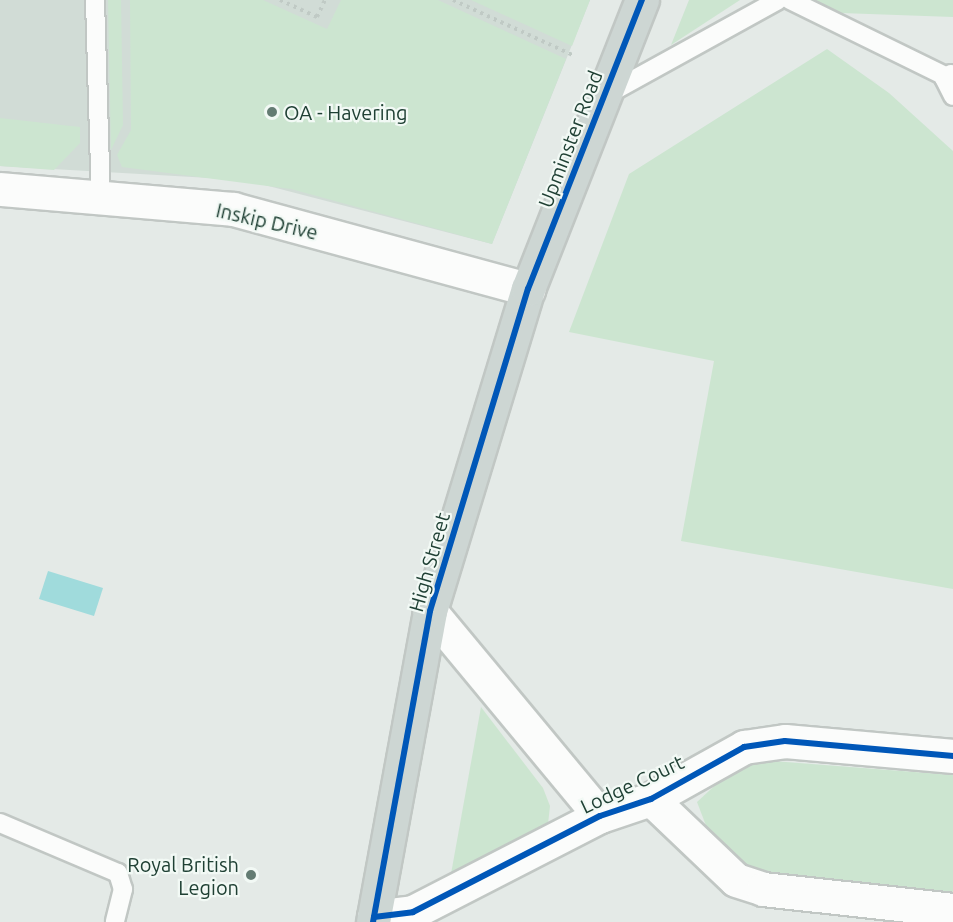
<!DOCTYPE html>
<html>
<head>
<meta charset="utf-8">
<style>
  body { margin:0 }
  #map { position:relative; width:953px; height:922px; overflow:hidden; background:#e4eae7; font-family:Ubuntu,sans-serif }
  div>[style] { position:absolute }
  .built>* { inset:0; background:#d1dcd6 }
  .green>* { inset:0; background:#cce5d0 }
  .water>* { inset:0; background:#a0dbdc }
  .path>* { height:4px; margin-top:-2px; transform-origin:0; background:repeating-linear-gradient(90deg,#c0cac5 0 3px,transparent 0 7.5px) }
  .roads { filter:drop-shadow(2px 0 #c1c7c4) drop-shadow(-2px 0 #c1c7c4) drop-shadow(0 2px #c1c7c4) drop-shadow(0 -2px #c1c7c4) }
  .service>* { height:18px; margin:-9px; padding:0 9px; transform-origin:9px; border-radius:9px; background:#fbfcfb }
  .minor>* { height:33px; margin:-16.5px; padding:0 16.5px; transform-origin:16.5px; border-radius:16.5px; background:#fbfcfb }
  .primary>* { height:33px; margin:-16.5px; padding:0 16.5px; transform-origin:16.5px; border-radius:16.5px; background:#cdd6d3 }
  .cycleway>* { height:6px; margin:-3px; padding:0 3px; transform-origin:3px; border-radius:3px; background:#0057b8 }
  .dots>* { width:16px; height:16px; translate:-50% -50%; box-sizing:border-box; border:3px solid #f2f9f5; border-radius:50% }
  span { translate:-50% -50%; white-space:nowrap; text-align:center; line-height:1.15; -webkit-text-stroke:4.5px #f2f9f5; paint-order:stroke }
  .poi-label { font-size:20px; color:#1f4034 }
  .left { translate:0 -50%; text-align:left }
  .right { translate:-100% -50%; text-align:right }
  .street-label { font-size:20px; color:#1f4034 }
</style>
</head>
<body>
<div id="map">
  <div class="built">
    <i style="clip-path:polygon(0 0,590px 0,492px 244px,245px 180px,0 166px)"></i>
  </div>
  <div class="green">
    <i style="clip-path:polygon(108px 0,121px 0,123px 125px,111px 150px)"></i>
    <i style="clip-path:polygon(130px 0,263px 0,327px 29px,341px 0,438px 0,566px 59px,492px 244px,291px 189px,122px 167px,117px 155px,131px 130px)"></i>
    <i style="clip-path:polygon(471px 0,590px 0,572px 46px)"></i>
    <i style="clip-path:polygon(689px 0,740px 0,671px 45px)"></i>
    <i style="clip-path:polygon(811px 0,953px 0,953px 17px,841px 13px)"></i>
    <i style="clip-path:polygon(827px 49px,889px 93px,953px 151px,953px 589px,681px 541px,714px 361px,569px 332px,629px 174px)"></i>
    <i style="clip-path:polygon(0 118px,80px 127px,80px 143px,54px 170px,0 166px)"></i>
    <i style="clip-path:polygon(481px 707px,543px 788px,550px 806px,548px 824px,449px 885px)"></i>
    <i style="clip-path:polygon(773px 761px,953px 775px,953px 894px,768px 876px,748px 868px,710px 836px,697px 802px,723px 778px,752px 763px)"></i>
  </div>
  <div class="water">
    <i style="clip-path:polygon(48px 571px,103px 588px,94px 616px,39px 599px)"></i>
  </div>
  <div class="path">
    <i style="left:280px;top:0;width:41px;rotate:24.7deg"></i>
    <i style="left:317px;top:17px;width:19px;rotate:-65deg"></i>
    <i style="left:453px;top:0;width:134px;rotate:24.7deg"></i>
  </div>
  <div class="roads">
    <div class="service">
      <i style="left:95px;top:0;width:197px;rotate:88.3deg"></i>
      <i style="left:790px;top:0;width:182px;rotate:26.1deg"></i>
      <i style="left:951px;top:74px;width:8px;rotate:150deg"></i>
      <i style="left:944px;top:78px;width:20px;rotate:63deg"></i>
      <i style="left:606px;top:95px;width:196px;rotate:-28.9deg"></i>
      <i style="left:0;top:823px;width:128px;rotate:23deg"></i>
      <i style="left:118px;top:873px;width:17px;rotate:73deg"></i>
      <i style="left:123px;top:889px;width:34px;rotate:104deg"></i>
    </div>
    <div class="minor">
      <i style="left:0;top:189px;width:234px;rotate:4.9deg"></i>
      <i style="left:233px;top:209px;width:306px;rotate:15.2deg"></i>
      <i style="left:430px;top:611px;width:266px;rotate:50.3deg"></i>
      <i style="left:651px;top:799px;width:117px;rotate:43.6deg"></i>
      <i style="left:736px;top:880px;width:28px;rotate:18deg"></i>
      <i style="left:763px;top:889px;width:191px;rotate:6.3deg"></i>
      <i style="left:374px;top:917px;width:39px;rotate:-7deg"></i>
      <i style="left:413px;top:912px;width:210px;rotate:-27.2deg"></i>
      <i style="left:600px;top:816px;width:54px;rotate:-18.4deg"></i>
      <i style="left:651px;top:799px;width:107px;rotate:-29.2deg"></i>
      <i style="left:744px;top:747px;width:41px;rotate:-8.3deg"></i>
      <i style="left:785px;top:741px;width:169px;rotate:5.1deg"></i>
    </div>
    <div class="primary">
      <i style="left:373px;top:922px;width:316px;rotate:-79.6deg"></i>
      <i style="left:430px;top:611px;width:337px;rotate:-73.1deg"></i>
      <i style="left:528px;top:289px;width:311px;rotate:-68.5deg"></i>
    </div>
  </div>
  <div class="cycleway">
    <i style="left:374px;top:917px;width:39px;rotate:-7deg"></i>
    <i style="left:413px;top:912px;width:210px;rotate:-27.2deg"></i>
    <i style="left:600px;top:816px;width:54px;rotate:-18.4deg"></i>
    <i style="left:651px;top:799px;width:107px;rotate:-29.2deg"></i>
    <i style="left:744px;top:747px;width:41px;rotate:-8.3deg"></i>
    <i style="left:785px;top:741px;width:169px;rotate:5.1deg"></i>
    <i style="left:373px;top:922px;width:316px;rotate:-79.6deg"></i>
    <i style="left:430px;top:611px;width:337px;rotate:-73.1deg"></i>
    <i style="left:528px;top:289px;width:311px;rotate:-68.5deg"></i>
  </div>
  <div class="dots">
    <i style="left:272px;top:112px;background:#647c73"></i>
    <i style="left:251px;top:875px;background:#647c73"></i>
  </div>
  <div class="poi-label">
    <span class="left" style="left:284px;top:112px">OA - Havering</span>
    <span class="right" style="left:239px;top:876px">Royal British<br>Legion</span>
  </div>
  <div class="street-label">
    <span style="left:570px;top:139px;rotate:-69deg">Upminster Road</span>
    <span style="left:267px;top:221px;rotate:13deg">Inskip Drive</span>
    <span style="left:429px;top:562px;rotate:-74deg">High Street</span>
    <span style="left:632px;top:784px;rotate:-25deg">Lodge Court</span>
  </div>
</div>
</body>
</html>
